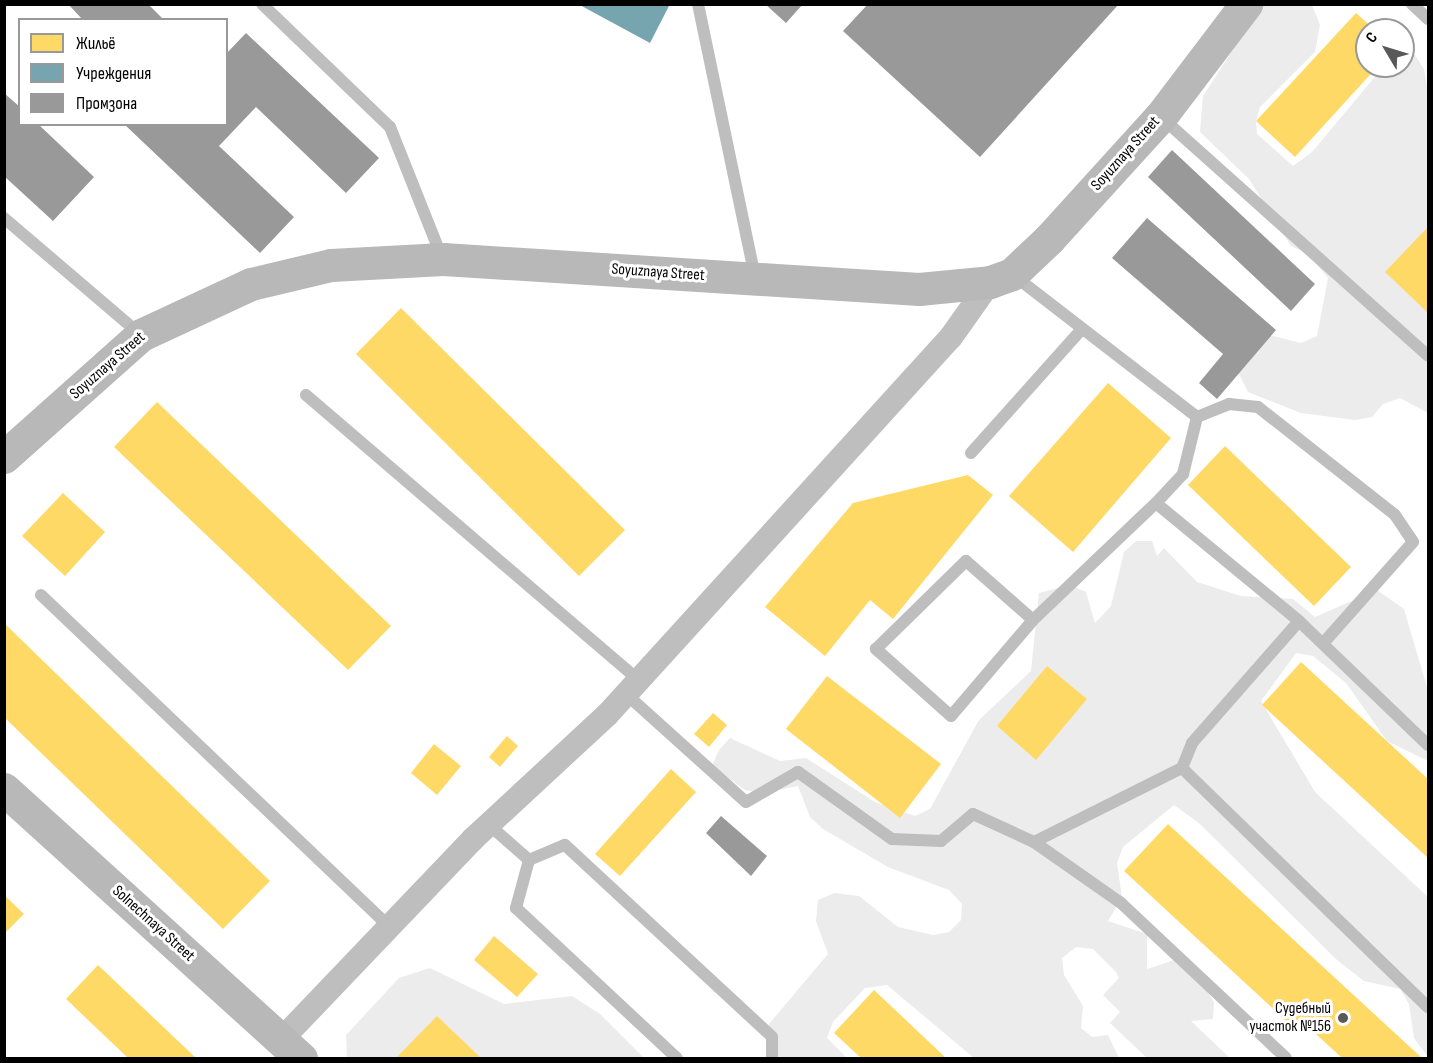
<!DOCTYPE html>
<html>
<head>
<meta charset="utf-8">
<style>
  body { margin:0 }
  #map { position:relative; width:1433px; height:1063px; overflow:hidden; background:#fff; font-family:"Sofia Sans Condensed",sans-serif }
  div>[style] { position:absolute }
  .green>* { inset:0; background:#ececec }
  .homes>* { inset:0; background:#ffd966 }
  .public>* { inset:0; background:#76a5af }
  .industry>* { inset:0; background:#999 }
  .lane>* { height:12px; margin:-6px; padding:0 6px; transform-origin:6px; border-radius:6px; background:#bebebe }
  .street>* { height:24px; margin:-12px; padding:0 12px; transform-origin:12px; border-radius:12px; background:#bebebe }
  .secondary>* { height:33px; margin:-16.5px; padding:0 16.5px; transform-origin:16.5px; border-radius:16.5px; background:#b8b8b8 }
  .dots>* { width:16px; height:16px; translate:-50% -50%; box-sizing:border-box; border:3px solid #fff; border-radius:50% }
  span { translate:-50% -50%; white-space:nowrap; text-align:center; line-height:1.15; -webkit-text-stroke:6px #fff; paint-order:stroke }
  .street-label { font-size:16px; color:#000 }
  .poi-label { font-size:16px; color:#000 }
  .right { translate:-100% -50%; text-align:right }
  .frame { position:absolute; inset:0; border:6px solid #000; pointer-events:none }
  .legend { position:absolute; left:18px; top:18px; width:210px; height:108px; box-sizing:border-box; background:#fff; border:2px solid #999; margin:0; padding:8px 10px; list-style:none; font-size:18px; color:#000 }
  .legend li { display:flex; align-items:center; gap:12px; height:30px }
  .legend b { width:30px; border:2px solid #999 }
  .north { position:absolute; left:1355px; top:18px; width:60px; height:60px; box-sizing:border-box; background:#fff; border:2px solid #999; border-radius:50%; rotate:308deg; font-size:16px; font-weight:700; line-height:24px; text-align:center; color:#000 }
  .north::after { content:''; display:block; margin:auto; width:21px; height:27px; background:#595959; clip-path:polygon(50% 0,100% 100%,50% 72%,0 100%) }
</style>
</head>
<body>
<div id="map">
  <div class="green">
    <i style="clip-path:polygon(1262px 5px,1312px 5px,1320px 25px,1315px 52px,1260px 107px,1256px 121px,1257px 134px,1293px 166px,1312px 152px,1384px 66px,1403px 66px,1403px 55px,1415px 55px,1424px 69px,1428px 92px,1428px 413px,1400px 398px,1383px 404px,1372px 417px,1355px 420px,1301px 413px,1248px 392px,1224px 344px,1265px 334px,1301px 343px,1317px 336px,1328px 278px,1308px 254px,1291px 246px,1249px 179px,1200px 132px,1203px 96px)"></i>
    <i style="clip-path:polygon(1136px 541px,1152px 541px,1157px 556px,1164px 548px,1197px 582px,1241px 596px,1293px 599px,1315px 617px,1377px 590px,1404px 609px,1428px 691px,1428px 761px,1387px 741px,1346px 683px,1313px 656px,1296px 653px,1261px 701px,1315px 792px,1428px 897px,1428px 1057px,1414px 1038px,1409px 1004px,1400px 989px,1364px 981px,1337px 960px,1200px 824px,1174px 805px,1123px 847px,1117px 863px,1122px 897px,1108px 921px,1147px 934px,1147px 969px,1177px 959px,1192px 967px,1214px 1002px,1213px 1019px,1191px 1021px,1230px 1058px,1147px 1058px,1110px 1023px,1120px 1012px,1103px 995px,1119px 978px,1116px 972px,1093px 949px,1076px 947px,1062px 958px,1064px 975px,1083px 1006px,1081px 1028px,1092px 1037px,1108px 1035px,1119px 1058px,974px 1058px,887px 985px,865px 988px,833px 1022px,827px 1038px,847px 1058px,769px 1058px,769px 1024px,828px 954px,816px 921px,818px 900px,834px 893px,859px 896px,898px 927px,933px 935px,949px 932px,961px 920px,962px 904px,949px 890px,888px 867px,823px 829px,810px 817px,798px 786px,763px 793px,745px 790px,712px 766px,719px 750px,730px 738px,780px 761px,806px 758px,875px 802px,915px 816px,930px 809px,979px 720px,1031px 671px,1039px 593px,1070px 585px,1086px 592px,1095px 623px,1111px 606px,1124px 552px)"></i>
    <i style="clip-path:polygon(430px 968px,504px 1004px,572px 996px,600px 1014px,644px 1058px,347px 1058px,346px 1035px,399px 978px)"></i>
  </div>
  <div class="homes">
    <i style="clip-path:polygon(1356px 13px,1375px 30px,1367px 30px,1367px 66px,1378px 66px,1295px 157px,1256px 121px)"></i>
    <i style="clip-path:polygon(1427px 228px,1428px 230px,1428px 313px,1385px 272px)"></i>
    <i style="clip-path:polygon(401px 308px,625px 530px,579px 576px,356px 354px)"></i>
    <i style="clip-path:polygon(1108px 383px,1171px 438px,1073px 552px,1009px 496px)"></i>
    <i style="clip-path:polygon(157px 402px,391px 626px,348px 670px,114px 447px)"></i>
    <i style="clip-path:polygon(1225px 446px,1351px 567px,1314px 606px,1188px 485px)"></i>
    <i style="clip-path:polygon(968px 475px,993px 495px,893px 619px,870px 600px,825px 656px,765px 607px,853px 503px)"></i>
    <i style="clip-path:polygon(63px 493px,105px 532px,65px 576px,22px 536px)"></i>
    <i style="clip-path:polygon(4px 623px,270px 881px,223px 929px,4px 717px)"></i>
    <i style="clip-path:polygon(1301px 662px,1428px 779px,1428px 858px,1262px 705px)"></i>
    <i style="clip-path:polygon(1047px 666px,1087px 699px,1036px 760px,997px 726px)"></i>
    <i style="clip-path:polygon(827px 676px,941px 764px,900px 818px,786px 729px)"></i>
    <i style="clip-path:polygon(713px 713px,727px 725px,709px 747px,694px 734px)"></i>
    <i style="clip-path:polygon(507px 736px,518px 746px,500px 767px,489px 757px)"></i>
    <i style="clip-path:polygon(434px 744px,461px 766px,437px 795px,411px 773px)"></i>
    <i style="clip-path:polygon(671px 769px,696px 792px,620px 876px,595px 854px)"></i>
    <i style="clip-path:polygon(1168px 824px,1257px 906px,1422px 1058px,1342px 1058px,1303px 1022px,1296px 1030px,1124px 871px)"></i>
    <i style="clip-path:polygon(4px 895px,24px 914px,4px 934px)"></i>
    <i style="clip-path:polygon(494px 936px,538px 974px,517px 997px,474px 960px)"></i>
    <i style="clip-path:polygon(98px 965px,196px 1058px,128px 1058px,66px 999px)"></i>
    <i style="clip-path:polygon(874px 990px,946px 1058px,861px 1058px,834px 1033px)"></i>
    <i style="clip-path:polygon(437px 1016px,481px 1058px,396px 1058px)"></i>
  </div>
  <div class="public">
    <i style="clip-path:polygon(578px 4px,670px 4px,650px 43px)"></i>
  </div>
  <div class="industry">
    <i style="clip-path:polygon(68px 4px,148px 4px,164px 20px,83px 20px)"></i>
    <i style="clip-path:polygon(765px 4px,803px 4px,786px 23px)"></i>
    <i style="clip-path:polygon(868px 4px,1119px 4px,980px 157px,843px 31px)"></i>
    <i style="clip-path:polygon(246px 33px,379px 158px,346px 193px,256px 107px,219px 146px,294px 217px,260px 253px,124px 124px,226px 124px,226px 54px)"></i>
    <i style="clip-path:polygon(4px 93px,20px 107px,20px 124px,38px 124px,94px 177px,53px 221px,4px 176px)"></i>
    <i style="clip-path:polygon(1172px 150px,1315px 284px,1291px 311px,1148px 177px)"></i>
    <i style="clip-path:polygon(1147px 218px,1276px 330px,1217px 399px,1199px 383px,1223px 354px,1112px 258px)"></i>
    <i style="clip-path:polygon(721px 816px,767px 856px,751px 876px,706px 833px)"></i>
  </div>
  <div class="lane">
    <i style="left:262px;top:4px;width:178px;rotate:43.9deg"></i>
    <i style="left:390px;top:127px;width:141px;rotate:68.3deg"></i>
    <i style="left:698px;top:4px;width:280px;rotate:78.2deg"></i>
    <i style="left:1412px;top:4px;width:22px;rotate:43deg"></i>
    <i style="left:1161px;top:117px;width:358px;rotate:41.8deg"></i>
    <i style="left:4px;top:218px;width:179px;rotate:40.5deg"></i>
    <i style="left:306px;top:395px;width:438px;rotate:40.6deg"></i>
    <i style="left:1197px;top:417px;width:35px;rotate:-22deg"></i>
    <i style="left:1229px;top:404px;width:29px;rotate:6deg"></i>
    <i style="left:1258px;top:407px;width:174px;rotate:38.2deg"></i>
    <i style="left:1395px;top:515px;width:32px;rotate:56deg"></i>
    <i style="left:1413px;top:542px;width:132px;rotate:131.6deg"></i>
    <i style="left:971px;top:453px;width:164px;rotate:-48.2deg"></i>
    <i style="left:41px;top:595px;width:482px;rotate:43.6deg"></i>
    <i style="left:1033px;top:620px;width:126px;rotate:130.5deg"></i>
    <i style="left:951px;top:716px;width:101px;rotate:-138.2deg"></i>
    <i style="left:876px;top:649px;width:126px;rotate:-44.4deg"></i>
    <i style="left:966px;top:561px;width:89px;rotate:41.4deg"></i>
    <i style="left:1033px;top:620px;width:170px;rotate:-43.6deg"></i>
    <i style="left:1299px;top:621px;width:179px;rotate:43.9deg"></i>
    <i style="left:626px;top:694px;width:161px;rotate:42deg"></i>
    <i style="left:746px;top:802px;width:60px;rotate:-30deg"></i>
    <i style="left:798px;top:772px;width:115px;rotate:35.5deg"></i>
    <i style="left:892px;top:839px;width:49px;rotate:2.3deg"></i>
    <i style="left:941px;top:841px;width:42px;rotate:-40.2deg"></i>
    <i style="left:973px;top:814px;width:67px;rotate:24.7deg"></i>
    <i style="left:1034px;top:842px;width:165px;rotate:-26.6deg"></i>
    <i style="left:1182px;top:768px;width:27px;rotate:-68deg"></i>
    <i style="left:1192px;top:743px;width:162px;rotate:-48.7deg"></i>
    <i style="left:1299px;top:621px;width:185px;rotate:-140.5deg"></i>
    <i style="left:1156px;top:503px;width:40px;rotate:-47deg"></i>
    <i style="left:1183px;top:474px;width:59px;rotate:-76.2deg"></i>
    <i style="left:1197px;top:417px;width:232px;rotate:-142.3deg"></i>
    <i style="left:1182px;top:768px;width:343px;rotate:44.2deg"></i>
    <i style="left:488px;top:824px;width:55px;rotate:41.3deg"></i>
    <i style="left:529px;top:860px;width:50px;rotate:105.2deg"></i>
    <i style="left:516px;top:908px;width:220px;rotate:43deg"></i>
    <i style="left:1034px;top:842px;width:106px;rotate:35deg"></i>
    <i style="left:1121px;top:903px;width:226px;rotate:43.2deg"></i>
    <i style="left:529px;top:860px;width:39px;rotate:-23deg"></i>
    <i style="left:565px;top:845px;width:282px;rotate:42.8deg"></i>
    <i style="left:772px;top:1037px;width:21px;rotate:90deg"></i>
  </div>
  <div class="street">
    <i style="left:281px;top:1040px;width:278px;rotate:-46.3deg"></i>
    <i style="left:473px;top:839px;width:183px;rotate:-42.8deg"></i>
    <i style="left:607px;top:715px;width:511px;rotate:-47.7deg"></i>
    <i style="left:951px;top:337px;width:67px;rotate:-54.7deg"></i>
  </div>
  <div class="secondary">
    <i style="left:4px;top:457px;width:183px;rotate:-41.7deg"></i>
    <i style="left:141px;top:335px;width:121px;rotate:-24.9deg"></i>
    <i style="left:251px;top:284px;width:82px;rotate:-13.4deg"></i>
    <i style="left:331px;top:265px;width:112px;rotate:-3.1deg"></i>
    <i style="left:443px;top:259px;width:477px;rotate:3.6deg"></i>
    <i style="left:919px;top:289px;width:71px;rotate:-5.6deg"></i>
    <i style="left:990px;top:282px;width:23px;rotate:-20deg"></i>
    <i style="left:1012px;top:274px;width:51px;rotate:-43.4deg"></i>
    <i style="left:1049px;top:239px;width:166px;rotate:-47.7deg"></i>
    <i style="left:1161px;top:116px;width:141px;rotate:-52.8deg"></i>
    <i style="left:4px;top:789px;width:401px;rotate:42.2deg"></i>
  </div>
  <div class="dots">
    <i style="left:1343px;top:1018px;background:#595959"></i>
  </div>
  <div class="street-label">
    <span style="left:1126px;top:154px;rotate:-48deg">Soyuznaya Street</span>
    <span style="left:658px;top:273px;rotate:4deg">Soyuznaya Street</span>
    <span style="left:108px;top:366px;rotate:-41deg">Soyuznaya Street</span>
    <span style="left:153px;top:924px;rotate:42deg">Solnechnaya Street</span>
  </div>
  <div class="poi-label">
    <span class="right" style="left:1331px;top:1018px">Судебный<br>участок №156</span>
  </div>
  <div class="frame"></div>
  <ul class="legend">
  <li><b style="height:16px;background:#ffd966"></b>Жильё</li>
  <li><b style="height:16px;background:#76a5af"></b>Учреждения</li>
  <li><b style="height:16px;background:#999"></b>Промзона</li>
  </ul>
  <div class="north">С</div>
</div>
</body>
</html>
